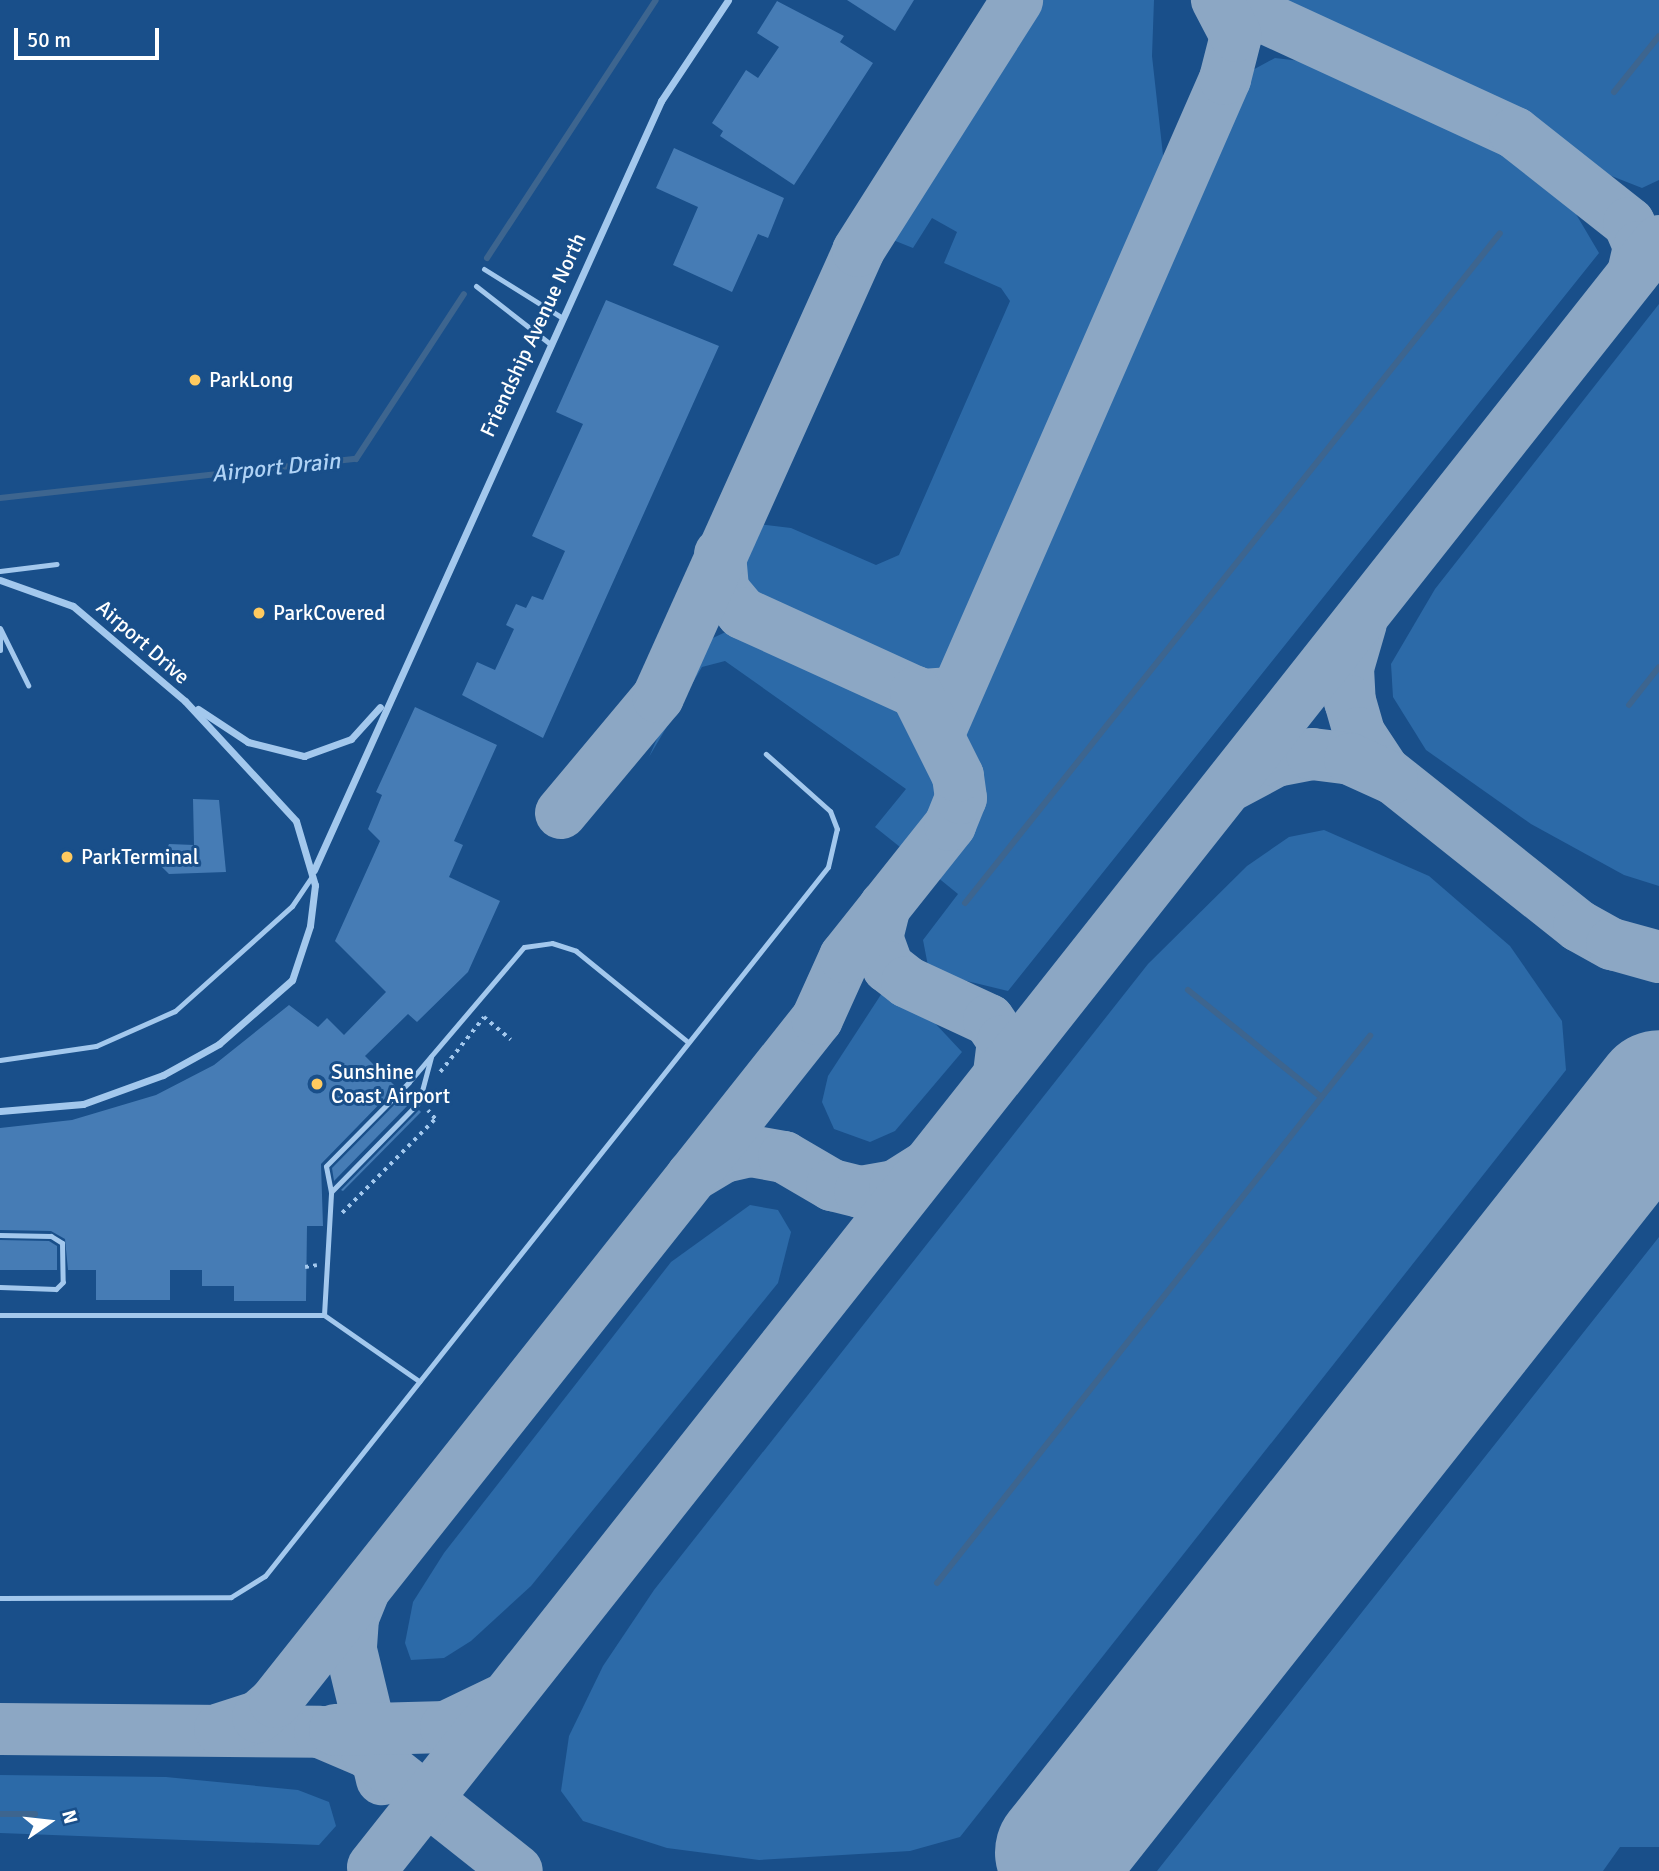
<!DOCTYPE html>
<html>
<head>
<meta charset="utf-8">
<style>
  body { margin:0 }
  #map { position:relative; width:1659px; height:1871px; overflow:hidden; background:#194f8a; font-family:Signika,sans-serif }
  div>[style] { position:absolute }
  .green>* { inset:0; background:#2c6aa8 }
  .stream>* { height:6px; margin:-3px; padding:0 3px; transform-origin:3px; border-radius:3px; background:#3d658f }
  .taxiway>* { height:52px; margin:-26px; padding:0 26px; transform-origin:26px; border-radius:26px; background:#8ca7c4 }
  .runway>* { height:131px; margin:-65.5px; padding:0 65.5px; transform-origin:65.5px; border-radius:65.5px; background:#8ca7c4 }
  .building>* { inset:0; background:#467cb5 }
  .path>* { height:3.5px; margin-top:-1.75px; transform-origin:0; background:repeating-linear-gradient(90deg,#a3c8ed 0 3.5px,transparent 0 8.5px) }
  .service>* { height:5px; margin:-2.5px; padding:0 2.5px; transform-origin:2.5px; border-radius:2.5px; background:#a3c8ed }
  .minor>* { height:7px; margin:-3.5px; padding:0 3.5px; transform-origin:3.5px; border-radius:3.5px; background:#a3c8ed }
  .dots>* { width:19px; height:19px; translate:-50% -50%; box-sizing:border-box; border:4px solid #194f8a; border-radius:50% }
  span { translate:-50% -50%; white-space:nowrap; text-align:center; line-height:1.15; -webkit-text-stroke:6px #194f8a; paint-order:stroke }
  .street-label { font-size:21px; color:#fff }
  .poi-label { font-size:21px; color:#fff }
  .left { translate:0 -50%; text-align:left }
  .water-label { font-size:23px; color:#afd2f5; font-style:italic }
  .north { position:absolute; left:14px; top:1787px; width:70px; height:70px; -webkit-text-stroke:5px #194f8a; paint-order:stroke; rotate:76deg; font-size:19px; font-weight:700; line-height:28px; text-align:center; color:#fff }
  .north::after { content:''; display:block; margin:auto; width:24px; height:32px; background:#fff; clip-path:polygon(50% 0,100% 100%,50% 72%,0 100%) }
  .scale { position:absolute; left:14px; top:28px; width:145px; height:32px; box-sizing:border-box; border:4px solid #fff; border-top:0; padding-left:9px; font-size:21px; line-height:24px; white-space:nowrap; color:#fff; -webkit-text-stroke:5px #194f8a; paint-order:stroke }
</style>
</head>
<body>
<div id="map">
  <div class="green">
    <i style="clip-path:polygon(1037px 0,1154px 0,1152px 56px,1166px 182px,959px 658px,927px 677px,755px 602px,738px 584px,735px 561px,751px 523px,791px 528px,876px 565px,899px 555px,1010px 301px,1001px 288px,944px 263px,957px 232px,932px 218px,913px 248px,883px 236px)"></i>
    <i style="clip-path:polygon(1287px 0,1659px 0,1659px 180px,1642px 188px,1609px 175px,1529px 120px,1283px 7px)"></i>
    <i style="clip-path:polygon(1275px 58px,1326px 64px,1521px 162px,1570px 204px,1599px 253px,1008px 991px,938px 974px,928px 966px,923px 940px,958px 894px,931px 872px,977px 805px,974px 770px,956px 727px,1232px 95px,1249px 72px)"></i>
    <i style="clip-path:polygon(1659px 304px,1659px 886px,1624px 875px,1531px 824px,1426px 750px,1393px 697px,1391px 664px,1435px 589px)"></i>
    <i style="clip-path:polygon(732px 629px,895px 698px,912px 713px,935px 763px,940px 796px,905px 851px,875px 827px,906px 789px,725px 661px,702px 667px,649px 757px,698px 645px)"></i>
    <i style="clip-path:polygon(1324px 830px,1429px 876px,1510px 946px,1562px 1021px,1566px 1070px,960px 1837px,910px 1851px,759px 1860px,667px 1848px,583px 1821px,561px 1791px,569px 1736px,603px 1666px,654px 1590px,1148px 964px,1247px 866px,1289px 837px)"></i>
    <i style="clip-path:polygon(882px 993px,932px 1020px,962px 1052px,895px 1131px,870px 1142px,834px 1129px,822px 1102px,828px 1076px)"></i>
    <i style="clip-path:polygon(750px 1205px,778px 1210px,791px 1232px,778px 1283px,531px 1586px,471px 1641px,444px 1658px,411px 1660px,405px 1643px,413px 1602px,444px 1553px,671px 1262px)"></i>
    <i style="clip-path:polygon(1659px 1237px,1659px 1847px,1620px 1847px,1603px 1871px,1157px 1871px)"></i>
    <i style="clip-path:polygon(0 1775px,166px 1777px,298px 1790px,329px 1802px,336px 1826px,319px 1845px,0 1833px)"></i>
  </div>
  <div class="stream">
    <i style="left:1614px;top:92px;width:72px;rotate:-51.2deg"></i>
    <i style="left:487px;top:258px;width:308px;rotate:-56.8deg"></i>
    <i style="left:0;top:498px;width:358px;rotate:-6.3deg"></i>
    <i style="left:356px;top:459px;width:197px;rotate:-56.8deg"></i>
    <i style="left:1629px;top:705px;width:48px;rotate:-51.7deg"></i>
    <i style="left:965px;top:903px;width:857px;rotate:-51.39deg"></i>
    <i style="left:1188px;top:990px;width:171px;rotate:38.8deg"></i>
    <i style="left:937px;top:1583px;width:698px;rotate:-51.64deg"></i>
    <i style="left:0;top:1814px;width:35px"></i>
  </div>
  <div class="taxiway">
    <i style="left:1226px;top:0;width:318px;rotate:24.7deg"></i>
    <i style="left:1515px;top:133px;width:145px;rotate:38.3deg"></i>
    <i style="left:1629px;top:223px;width:26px;rotate:67deg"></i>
    <i style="left:1639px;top:247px;width:27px;rotate:103deg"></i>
    <i style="left:720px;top:554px;width:36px;rotate:85deg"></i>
    <i style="left:723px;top:590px;width:30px;rotate:50deg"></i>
    <i style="left:742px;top:613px;width:198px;rotate:24.5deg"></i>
    <i style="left:922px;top:695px;width:27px;rotate:-4deg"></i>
    <i style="left:1361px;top:623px;width:47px;rotate:106.1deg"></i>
    <i style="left:1348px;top:668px;width:33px;rotate:87deg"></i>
    <i style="left:1350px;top:701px;width:33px;rotate:74deg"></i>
    <i style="left:1359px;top:733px;width:45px;rotate:56.7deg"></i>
    <i style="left:1384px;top:771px;width:249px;rotate:38.5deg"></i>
    <i style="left:1579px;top:926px;width:38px;rotate:29deg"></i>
    <i style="left:1612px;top:944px;width:49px;rotate:15.5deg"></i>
    <i style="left:940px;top:731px;width:712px;rotate:-66.39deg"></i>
    <i style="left:1225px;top:79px;width:44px;rotate:-75.7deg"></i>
    <i style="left:1236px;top:36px;width:41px;rotate:-117.8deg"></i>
    <i style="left:1233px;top:784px;width:49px;rotate:-28.1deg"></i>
    <i style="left:1276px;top:761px;width:37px;rotate:-11deg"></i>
    <i style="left:1312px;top:754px;width:38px;rotate:7deg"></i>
    <i style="left:1350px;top:759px;width:46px;rotate:24.3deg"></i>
    <i style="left:561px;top:813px;width:151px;rotate:-50.1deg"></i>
    <i style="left:658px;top:697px;width:489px;rotate:-65.8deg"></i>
    <i style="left:858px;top:251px;width:297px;rotate:-57.6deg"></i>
    <i style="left:885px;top:906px;width:32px;rotate:104deg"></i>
    <i style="left:877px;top:937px;width:32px;rotate:70deg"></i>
    <i style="left:888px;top:967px;width:24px;rotate:38deg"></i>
    <i style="left:907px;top:982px;width:90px;rotate:24.9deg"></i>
    <i style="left:989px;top:1020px;width:25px;rotate:56deg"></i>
    <i style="left:1003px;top:1041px;width:34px;rotate:97deg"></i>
    <i style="left:692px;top:1176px;width:37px;rotate:-31deg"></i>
    <i style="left:724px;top:1157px;width:27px;rotate:-13deg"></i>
    <i style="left:750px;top:1151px;width:35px;rotate:10deg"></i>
    <i style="left:784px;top:1157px;width:56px;rotate:30.3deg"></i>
    <i style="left:832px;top:1185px;width:29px;rotate:14deg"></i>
    <i style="left:860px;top:1192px;width:36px;rotate:-10deg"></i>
    <i style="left:895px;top:1186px;width:36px;rotate:-32deg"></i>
    <i style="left:363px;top:1593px;width:27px;rotate:112deg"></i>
    <i style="left:353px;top:1618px;width:32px;rotate:94deg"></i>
    <i style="left:351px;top:1650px;width:133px;rotate:76.5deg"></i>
    <i style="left:0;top:1729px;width:320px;rotate:0.5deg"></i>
    <i style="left:320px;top:1732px;width:51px;rotate:23.1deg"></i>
    <i style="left:367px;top:1752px;width:191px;rotate:38.4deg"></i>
    <i style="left:220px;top:1729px;width:40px;rotate:-18deg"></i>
    <i style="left:258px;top:1717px;width:23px;rotate:-41deg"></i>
    <i style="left:275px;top:1702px;width:872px;rotate:-51.57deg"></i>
    <i style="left:817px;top:1019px;width:68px;rotate:-65.7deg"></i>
    <i style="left:845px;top:957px;width:169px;rotate:-51.5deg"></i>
    <i style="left:950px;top:825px;width:29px;rotate:-68deg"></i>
    <i style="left:961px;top:798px;width:22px;rotate:-98deg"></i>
    <i style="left:958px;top:776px;width:94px;rotate:-116.6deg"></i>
    <i style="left:335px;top:1730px;width:111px;rotate:-1.5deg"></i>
    <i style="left:446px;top:1727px;width:60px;rotate:-25.7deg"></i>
    <i style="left:373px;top:1867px;width:2073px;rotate:-51.66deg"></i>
    <i style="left:1036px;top:1871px;width:216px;rotate:-49.7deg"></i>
  </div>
  <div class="runway">
    <i style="left:1060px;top:1852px;width:965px;rotate:-51.65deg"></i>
  </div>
  <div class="building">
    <i style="clip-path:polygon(847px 0,914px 0,895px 31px)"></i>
    <i style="clip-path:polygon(777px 1px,844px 36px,840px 42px,873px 63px,794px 185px,720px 136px,723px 131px,712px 123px,746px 70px,758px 78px,779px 47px,757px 33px)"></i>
    <i style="clip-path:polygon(674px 148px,784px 198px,768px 238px,758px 234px,732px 292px,673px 265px,698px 207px,656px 188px)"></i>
    <i style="clip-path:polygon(606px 300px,719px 346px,543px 738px,462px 695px,477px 662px,495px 670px,514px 629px,506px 625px,516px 604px,526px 608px,532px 596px,543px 600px,565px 551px,532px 536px,583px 424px,556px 412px)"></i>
    <i style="clip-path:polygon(415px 707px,497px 745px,454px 841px,463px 845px,449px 877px,500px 901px,468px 972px,417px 1022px,408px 1014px,365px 1056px,396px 1087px,321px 1164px,323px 1226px,307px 1226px,306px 1301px,234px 1301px,234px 1286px,202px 1286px,202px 1270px,170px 1270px,170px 1300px,96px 1300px,96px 1270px,68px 1270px,65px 1239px,51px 1231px,0 1230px,0 1128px,72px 1120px,156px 1095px,214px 1065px,289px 1005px,318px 1027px,327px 1018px,344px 1035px,386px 992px,335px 941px,380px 841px,368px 829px,382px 795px,376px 792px)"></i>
    <i style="clip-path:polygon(193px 799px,219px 800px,226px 872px,169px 874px,160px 865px,169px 844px,194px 845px)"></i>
    <i style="clip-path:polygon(404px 1095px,411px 1102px,334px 1181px,332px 1168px)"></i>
    <i style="clip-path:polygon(419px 1110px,421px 1112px,343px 1191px,341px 1190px)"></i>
    <i style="clip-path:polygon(0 1240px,49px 1241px,57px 1246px,57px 1270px,0 1270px)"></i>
  </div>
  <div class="path">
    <i style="left:440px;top:1072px;width:70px;rotate:-51.3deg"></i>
    <i style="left:484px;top:1017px;width:35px;rotate:40deg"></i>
    <i style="left:342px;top:1213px;width:132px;rotate:-45.3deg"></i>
    <i style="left:435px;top:1119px;width:11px;rotate:-131deg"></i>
    <i style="left:305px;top:1267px;width:12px;rotate:-9deg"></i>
  </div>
  <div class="service">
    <i style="left:484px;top:269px;width:91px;rotate:31.9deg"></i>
    <i style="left:476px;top:286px;width:93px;rotate:38deg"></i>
    <i style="left:0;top:571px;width:57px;rotate:-7deg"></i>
    <i style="left:0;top:628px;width:64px;rotate:63.8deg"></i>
    <i style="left:0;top:630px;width:20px;rotate:90deg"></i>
    <i style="left:0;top:1060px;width:97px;rotate:-8.3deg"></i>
    <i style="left:96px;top:1046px;width:86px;rotate:-23.9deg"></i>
    <i style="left:175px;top:1011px;width:157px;rotate:-41.9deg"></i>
    <i style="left:292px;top:906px;width:36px;rotate:-56deg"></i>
    <i style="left:331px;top:1192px;width:126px;rotate:-45.6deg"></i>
    <i style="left:419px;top:1102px;width:47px;rotate:-75.1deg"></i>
    <i style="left:0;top:1235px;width:51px;rotate:1.1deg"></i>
    <i style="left:51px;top:1236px;width:13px;rotate:32deg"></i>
    <i style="left:62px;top:1243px;width:39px;rotate:89deg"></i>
    <i style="left:63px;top:1282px;width:10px;rotate:135deg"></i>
    <i style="left:56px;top:1289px;width:56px;rotate:-178deg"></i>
    <i style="left:0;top:1315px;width:324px"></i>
    <i style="left:324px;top:1315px;width:116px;rotate:34.8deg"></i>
    <i style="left:324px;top:1315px;width:123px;rotate:-86.7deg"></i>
    <i style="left:331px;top:1192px;width:26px;rotate:-101deg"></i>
    <i style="left:326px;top:1166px;width:118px;rotate:-45.3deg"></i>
    <i style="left:409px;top:1082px;width:177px;rotate:-49.6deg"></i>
    <i style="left:524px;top:947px;width:28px;rotate:-8deg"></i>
    <i style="left:552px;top:943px;width:25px;rotate:18deg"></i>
    <i style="left:576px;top:951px;width:144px;rotate:39.1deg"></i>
    <i style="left:0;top:1598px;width:231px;rotate:-0.2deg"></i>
    <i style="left:231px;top:1597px;width:40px;rotate:-32deg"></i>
    <i style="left:265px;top:1576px;width:905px;rotate:-51.55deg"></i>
    <i style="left:828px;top:867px;width:39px;rotate:-77deg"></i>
    <i style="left:837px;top:829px;width:19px;rotate:-111deg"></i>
    <i style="left:830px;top:811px;width:86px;rotate:-138.3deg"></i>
  </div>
  <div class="minor">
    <i style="left:0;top:580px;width:77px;rotate:19.6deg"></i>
    <i style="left:73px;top:606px;width:147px;rotate:40.3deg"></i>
    <i style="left:185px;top:701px;width:163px;rotate:47.2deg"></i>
    <i style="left:296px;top:821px;width:67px;rotate:73.5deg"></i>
    <i style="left:315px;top:885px;width:41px;rotate:97deg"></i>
    <i style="left:310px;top:926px;width:57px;rotate:108.4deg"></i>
    <i style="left:292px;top:980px;width:97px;rotate:138.8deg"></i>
    <i style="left:219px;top:1044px;width:64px;rotate:151deg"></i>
    <i style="left:163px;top:1075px;width:85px;rotate:160.1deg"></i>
    <i style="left:83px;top:1104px;width:83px;rotate:175.2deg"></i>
    <i style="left:198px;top:709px;width:60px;rotate:33.4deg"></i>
    <i style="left:248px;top:742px;width:58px;rotate:14deg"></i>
    <i style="left:304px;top:756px;width:50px;rotate:-19.9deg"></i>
    <i style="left:351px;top:739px;width:43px;rotate:-47.8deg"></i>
    <i style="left:314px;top:870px;width:844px;rotate:-65.71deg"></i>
    <i style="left:661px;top:101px;width:121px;rotate:-56.4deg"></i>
  </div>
  <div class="dots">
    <i style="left:195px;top:380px;background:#ffca5f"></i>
    <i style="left:259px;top:613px;background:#ffca5f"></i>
    <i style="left:67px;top:857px;background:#ffca5f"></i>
    <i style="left:317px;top:1084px;background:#ffca5f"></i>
  </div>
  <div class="street-label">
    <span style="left:533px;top:335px;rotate:-65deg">Friendship Avenue North</span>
    <span style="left:143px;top:642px;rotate:41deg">Airport Drive</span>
  </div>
  <div class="poi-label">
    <span class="left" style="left:209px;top:380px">ParkLong</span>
    <span class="left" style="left:273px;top:613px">ParkCovered</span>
    <span class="left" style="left:81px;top:857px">ParkTerminal</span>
    <span class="left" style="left:331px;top:1084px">Sunshine<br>Coast Airport</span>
  </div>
  <div class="water-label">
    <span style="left:276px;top:468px;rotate:-6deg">Airport Drain</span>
  </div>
  <div class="north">N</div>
  <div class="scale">50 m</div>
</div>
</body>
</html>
